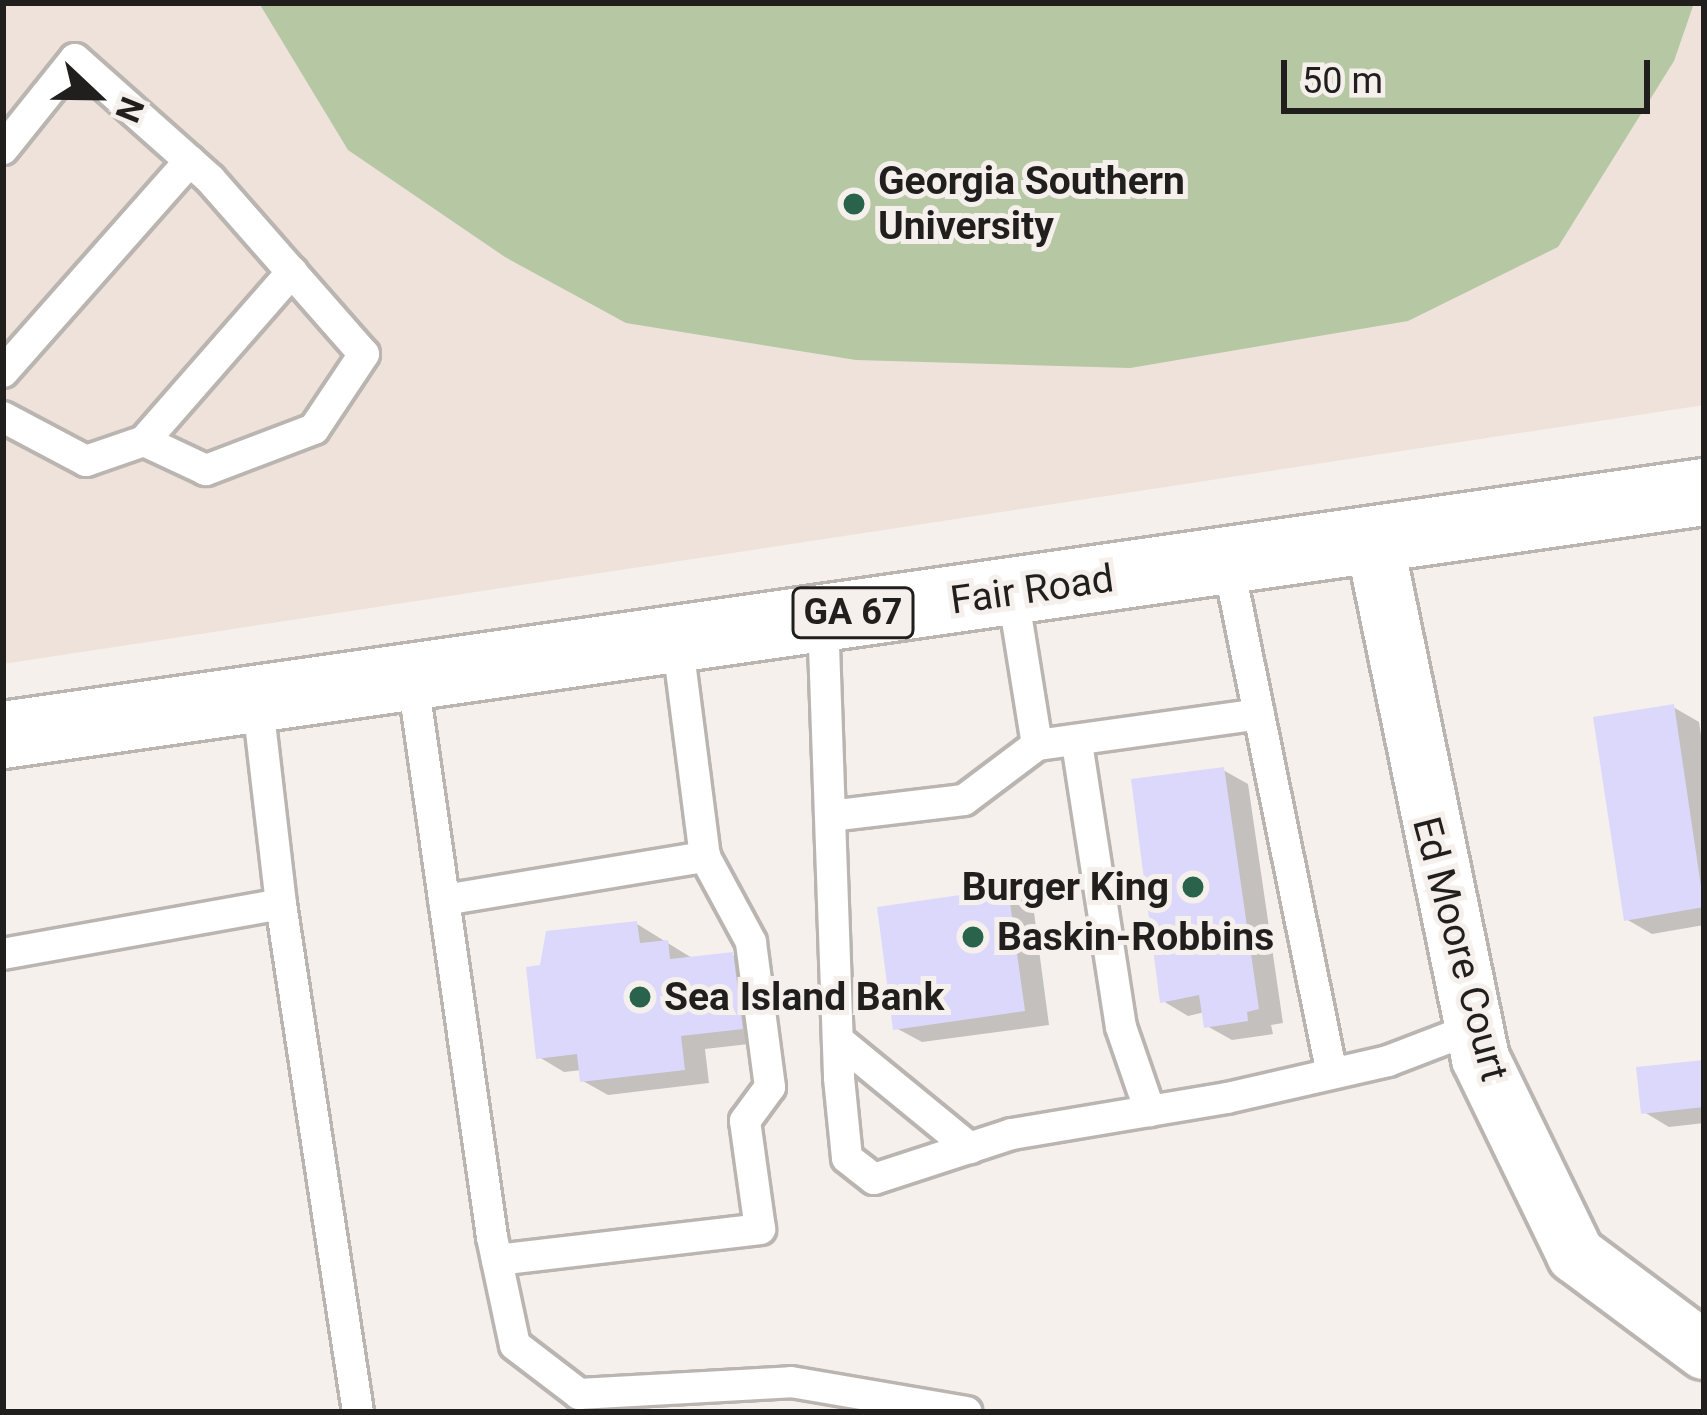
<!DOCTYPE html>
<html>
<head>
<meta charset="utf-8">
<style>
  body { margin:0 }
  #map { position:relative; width:1707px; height:1415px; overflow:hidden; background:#f6f0ed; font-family:Roboto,sans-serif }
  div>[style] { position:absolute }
  .built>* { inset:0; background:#eee2da }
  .green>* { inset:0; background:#b5c7a3 }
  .shadow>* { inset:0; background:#0003 }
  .building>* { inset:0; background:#dcd8fc }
  .roads { filter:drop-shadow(3px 0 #bab5b1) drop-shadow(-3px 0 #bab5b1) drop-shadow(0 3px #bab5b1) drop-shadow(0 -3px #bab5b1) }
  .lane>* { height:30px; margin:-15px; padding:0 15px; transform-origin:15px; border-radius:15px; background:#fff }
  .street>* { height:57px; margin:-28.5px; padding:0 28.5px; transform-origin:28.5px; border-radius:28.5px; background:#fff }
  .primary>* { height:66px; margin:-33px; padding:0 33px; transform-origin:33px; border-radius:33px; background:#fff }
  .dots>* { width:33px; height:33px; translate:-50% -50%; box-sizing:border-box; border:6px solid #f6f0ed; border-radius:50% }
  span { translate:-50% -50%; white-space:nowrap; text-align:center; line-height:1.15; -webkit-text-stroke:10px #f6f0ed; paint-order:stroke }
  .shield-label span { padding:3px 9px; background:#f6f0ed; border:3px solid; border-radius:9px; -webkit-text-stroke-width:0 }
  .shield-label { font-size:36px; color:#211f1e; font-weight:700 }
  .poi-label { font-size:39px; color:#211f1e; font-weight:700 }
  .left { translate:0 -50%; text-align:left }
  .right { translate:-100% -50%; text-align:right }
  .street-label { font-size:39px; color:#211f1e }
  .frame { position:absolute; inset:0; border:6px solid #211f1e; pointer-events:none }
  .north { position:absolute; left:36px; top:36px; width:120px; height:120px; -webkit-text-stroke:9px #f6f0ed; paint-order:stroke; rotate:112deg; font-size:33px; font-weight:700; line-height:48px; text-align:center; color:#211f1e }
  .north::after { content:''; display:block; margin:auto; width:42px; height:54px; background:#211f1e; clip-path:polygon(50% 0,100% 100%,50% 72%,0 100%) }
  .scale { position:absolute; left:1281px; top:60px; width:369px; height:54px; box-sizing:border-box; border:6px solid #211f1e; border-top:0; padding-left:15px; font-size:36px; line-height:42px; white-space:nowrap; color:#211f1e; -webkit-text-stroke:9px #f6f0ed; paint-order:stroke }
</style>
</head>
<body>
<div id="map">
  <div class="built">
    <i style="clip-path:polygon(3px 3px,1704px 3px,1704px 405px,3px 664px)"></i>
  </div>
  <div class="green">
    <i style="clip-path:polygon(259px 3px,1694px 3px,1674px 61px,1558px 247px,1408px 321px,1130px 368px,856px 360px,626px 323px,505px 257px,348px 150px)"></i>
  </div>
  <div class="shadow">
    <i style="clip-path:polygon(1673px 707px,1699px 722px,1704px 756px,1704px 925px,1652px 934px,1626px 919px)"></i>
    <i style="clip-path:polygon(1223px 770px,1248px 784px,1283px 1023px,1271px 1025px,1273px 1034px,1232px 1040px,1207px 1026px,1205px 1012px,1188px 1016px,1163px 1001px)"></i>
    <i style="clip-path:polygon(1008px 891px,1033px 905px,1049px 1025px,922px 1042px,896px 1028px)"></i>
    <i style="clip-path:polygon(637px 924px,692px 958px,732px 955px,757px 969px,767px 1042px,705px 1049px,709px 1083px,608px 1095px,583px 1081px,582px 1070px,564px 1072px,539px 1057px)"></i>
    <i style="clip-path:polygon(1704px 1063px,1704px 1123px,1669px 1127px,1644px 1112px)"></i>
  </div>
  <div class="building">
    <i style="clip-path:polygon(1674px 704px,1704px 907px,1624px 921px,1593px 717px)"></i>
    <i style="clip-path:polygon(1224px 767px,1259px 1009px,1247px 1012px,1248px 1021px,1204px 1028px,1199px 995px,1160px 1003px,1131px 779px)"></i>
    <i style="clip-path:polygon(1008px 888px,1025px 1011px,893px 1030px,877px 907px)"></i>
    <i style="clip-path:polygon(637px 921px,640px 943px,668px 940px,670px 959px,733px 952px,743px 1029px,681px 1036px,685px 1070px,580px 1082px,577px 1054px,536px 1059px,526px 967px,540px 965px,546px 931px)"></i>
    <i style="clip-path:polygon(1704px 1060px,1704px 1107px,1641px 1114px,1636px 1067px)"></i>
  </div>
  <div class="roads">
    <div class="lane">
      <i style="left:3px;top:149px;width:115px;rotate:-51.3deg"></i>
      <i style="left:75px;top:59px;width:181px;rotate:41.6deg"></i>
      <i style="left:210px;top:179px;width:233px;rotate:48.7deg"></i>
      <i style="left:364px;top:354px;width:90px;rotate:123.7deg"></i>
      <i style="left:314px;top:429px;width:116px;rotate:159.2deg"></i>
      <i style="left:206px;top:470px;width:68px;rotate:-154.9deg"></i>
      <i style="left:144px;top:441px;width:225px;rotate:-48.8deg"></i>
      <i style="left:3px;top:372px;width:282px;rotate:-48.5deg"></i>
      <i style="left:3px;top:417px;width:94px;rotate:27.9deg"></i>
      <i style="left:86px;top:461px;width:61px;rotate:-19deg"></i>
      <i style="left:1228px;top:562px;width:522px;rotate:78.52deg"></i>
      <i style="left:1013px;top:595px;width:152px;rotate:80.9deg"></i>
      <i style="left:1037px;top:745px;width:224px;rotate:-7.9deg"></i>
      <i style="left:823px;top:617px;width:461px;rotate:88deg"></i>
      <i style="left:839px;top:1078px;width:80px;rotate:84.3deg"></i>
      <i style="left:847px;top:1158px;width:34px;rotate:38deg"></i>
      <i style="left:874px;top:1179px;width:145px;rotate:-18.1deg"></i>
      <i style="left:1012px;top:1134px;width:218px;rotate:-9.5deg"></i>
      <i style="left:1227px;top:1098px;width:165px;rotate:-12.9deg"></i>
      <i style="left:1388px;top:1061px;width:92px;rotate:-21deg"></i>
      <i style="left:412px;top:674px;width:569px;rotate:81.91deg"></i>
      <i style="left:492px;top:1237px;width:110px;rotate:78deg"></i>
      <i style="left:515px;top:1345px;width:81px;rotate:37.4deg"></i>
      <i style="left:579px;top:1394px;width:212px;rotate:-3.2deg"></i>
      <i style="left:791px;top:1382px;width:178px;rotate:9.7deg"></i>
      <i style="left:1077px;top:743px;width:287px;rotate:81.2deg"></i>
      <i style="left:1121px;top:1027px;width:89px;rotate:71deg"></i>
      <i style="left:830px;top:816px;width:135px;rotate:-6.8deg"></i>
      <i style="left:964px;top:800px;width:91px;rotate:-37deg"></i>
      <i style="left:444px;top:900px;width:265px;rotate:-9.4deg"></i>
      <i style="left:281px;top:904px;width:514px;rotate:81.38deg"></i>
      <i style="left:3px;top:954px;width:282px;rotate:-10.2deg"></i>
      <i style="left:281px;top:904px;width:207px;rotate:-96.6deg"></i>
      <i style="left:838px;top:1040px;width:171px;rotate:39.3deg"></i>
      <i style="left:497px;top:1260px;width:265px;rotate:-6.7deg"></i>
      <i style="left:760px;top:1229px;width:109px;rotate:-97.9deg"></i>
      <i style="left:745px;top:1121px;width:42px;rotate:-53.7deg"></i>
      <i style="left:770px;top:1087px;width:146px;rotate:-97.5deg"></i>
      <i style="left:751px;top:942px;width:97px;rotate:-118.4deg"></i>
      <i style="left:705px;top:857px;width:222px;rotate:-97.3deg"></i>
    </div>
    <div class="street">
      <i style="left:1374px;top:542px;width:527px;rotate:78.39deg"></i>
      <i style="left:1480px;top:1058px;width:218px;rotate:64.1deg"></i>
      <i style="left:1575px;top:1254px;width:161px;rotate:36.7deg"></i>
    </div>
    <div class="primary">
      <i style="left:3px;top:735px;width:1718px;rotate:-8.13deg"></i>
    </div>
  </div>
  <div class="dots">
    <i style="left:854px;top:204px;background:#2a634b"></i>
    <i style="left:1193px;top:887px;background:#2a634b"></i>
    <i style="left:973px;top:937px;background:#2a634b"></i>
    <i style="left:640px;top:997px;background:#2a634b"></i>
  </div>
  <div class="shield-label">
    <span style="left:853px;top:613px">GA 67</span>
  </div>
  <div class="poi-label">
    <span class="left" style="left:878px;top:204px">Georgia Southern<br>University</span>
    <span class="right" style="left:1169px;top:887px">Burger King</span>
    <span class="left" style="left:997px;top:937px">Baskin-Robbins</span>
    <span class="left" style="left:664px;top:997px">Sea Island Bank</span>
  </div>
  <div class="street-label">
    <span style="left:1032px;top:590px;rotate:-8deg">Fair Road</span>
    <span style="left:1460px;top:949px;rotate:75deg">Ed Moore Court</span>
  </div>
  <div class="frame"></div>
  <div class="north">N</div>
  <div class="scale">50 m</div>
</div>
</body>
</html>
